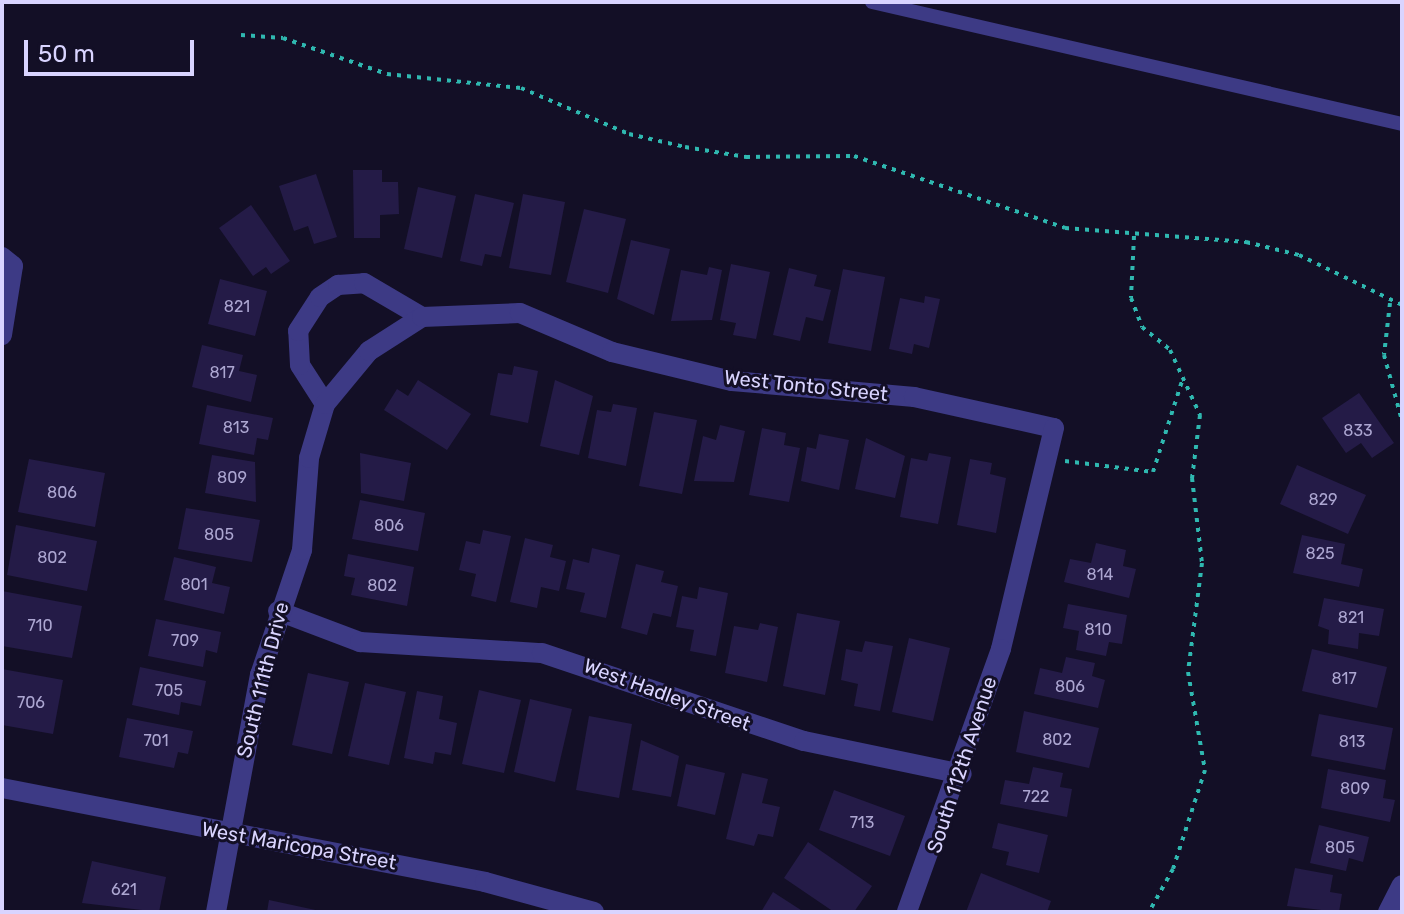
<!DOCTYPE html>
<html>
<head>
<meta charset="utf-8">
<style>
  body { margin:0 }
  #map { position:relative; width:1404px; height:914px; overflow:hidden; background:#130f26; font-family:Rubik,sans-serif }
  div>[style] { position:absolute }
  .building>* { inset:0; background:#241b47 }
  .path>* { height:4px; margin-top:-2px; transform-origin:0; background:repeating-linear-gradient(90deg,#2fb8b0 0 4px,transparent 0 10px) }
  .service>* { height:14px; margin:-7px; padding:0 7px; transform-origin:7px; border-radius:7px; background:#3d3a85 }
  .minor>* { height:20px; margin:-10px; padding:0 10px; transform-origin:10px; border-radius:10px; background:#3d3a85 }
  .tertiary>* { height:20px; margin:-10px; padding:0 10px; transform-origin:10px; border-radius:10px; background:#3d3a85 }
  span { translate:-50% -50%; white-space:nowrap; text-align:center; line-height:1.15; -webkit-text-stroke:6px #130f26; paint-order:stroke }
  .number-label { font-size:16px; color:#aca6d1 }
  .number-label span { -webkit-text-stroke-width:0 }
  .street-label { font-size:20px; color:#d9d4ff }
  .frame { position:absolute; inset:0; border:4px solid #d9d4ff; pointer-events:none }
  .scale { position:absolute; left:24px; top:40px; width:170px; height:36px; box-sizing:border-box; border:4px solid #d9d4ff; border-top:0; padding-left:10px; font-size:24px; line-height:28px; white-space:nowrap; color:#d9d4ff; -webkit-text-stroke:6px #130f26; paint-order:stroke }
</style>
</head>
<body>
<div id="map">
  <div class="building">
    <i style="clip-path:polygon(353px 170px,382px 170px,382px 182px,398px 182px,399px 214px,380px 215px,380px 238px,354px 238px)"></i>
    <i style="clip-path:polygon(316px 174px,337px 237px,314px 244px,308px 226px,294px 231px,279px 186px)"></i>
    <i style="clip-path:polygon(418px 187px,456px 196px,442px 258px,404px 249px)"></i>
    <i style="clip-path:polygon(475px 194px,514px 203px,501px 257px,485px 254px,482px 266px,460px 261px)"></i>
    <i style="clip-path:polygon(523px 194px,565px 202px,551px 275px,509px 268px)"></i>
    <i style="clip-path:polygon(251px 205px,290px 261px,271px 274px,266px 267px,253px 276px,219px 228px)"></i>
    <i style="clip-path:polygon(584px 209px,626px 219px,608px 293px,566px 282px)"></i>
    <i style="clip-path:polygon(631px 240px,670px 249px,654px 315px,617px 299px)"></i>
    <i style="clip-path:polygon(731px 264px,770px 272px,756px 339px,733px 335px,736px 323px,720px 320px)"></i>
    <i style="clip-path:polygon(709px 267px,722px 270px,712px 320px,671px 321px,681px 270px,707px 275px)"></i>
    <i style="clip-path:polygon(789px 268px,817px 275px,814px 286px,831px 290px,823px 321px,806px 317px,800px 341px,773px 335px)"></i>
    <i style="clip-path:polygon(843px 269px,885px 277px,871px 351px,828px 343px)"></i>
    <i style="clip-path:polygon(220px 279px,267px 291px,255px 336px,208px 324px)"></i>
    <i style="clip-path:polygon(925px 296px,940px 299px,929px 348px,914px 344px,912px 354px,889px 349px,900px 298px,924px 303px)"></i>
    <i style="clip-path:polygon(202px 345px,243px 355px,239px 371px,257px 375px,251px 402px,192px 387px)"></i>
    <i style="clip-path:polygon(514px 366px,538px 371px,528px 423px,490px 415px,498px 373px,512px 375px)"></i>
    <i style="clip-path:polygon(418px 380px,471px 414px,447px 450px,384px 410px,397px 389px,408px 396px)"></i>
    <i style="clip-path:polygon(555px 380px,593px 396px,579px 455px,540px 446px)"></i>
    <i style="clip-path:polygon(1359px 393px,1394px 443px,1372px 458px,1361px 443px,1346px 453px,1322px 418px)"></i>
    <i style="clip-path:polygon(613px 404px,637px 408px,626px 466px,588px 458px,597px 410px,611px 412px)"></i>
    <i style="clip-path:polygon(207px 405px,273px 418px,268px 440px,257px 438px,254px 455px,199px 444px)"></i>
    <i style="clip-path:polygon(654px 412px,697px 420px,682px 494px,639px 486px)"></i>
    <i style="clip-path:polygon(720px 425px,745px 431px,734px 482px,694px 481px,703px 436px,716px 440px)"></i>
    <i style="clip-path:polygon(762px 428px,786px 433px,784px 445px,800px 448px,789px 502px,749px 495px)"></i>
    <i style="clip-path:polygon(819px 434px,849px 440px,839px 490px,801px 481px,807px 447px,816px 449px)"></i>
    <i style="clip-path:polygon(866px 438px,905px 456px,895px 498px,855px 489px)"></i>
    <i style="clip-path:polygon(360px 453px,411px 463px,404px 501px,361px 493px)"></i>
    <i style="clip-path:polygon(929px 453px,951px 457px,938px 524px,900px 517px,911px 458px,927px 461px)"></i>
    <i style="clip-path:polygon(212px 455px,255px 462px,256px 502px,205px 493px)"></i>
    <i style="clip-path:polygon(29px 459px,105px 473px,95px 527px,18px 512px)"></i>
    <i style="clip-path:polygon(970px 459px,992px 463px,990px 474px,1006px 478px,996px 533px,957px 525px)"></i>
    <i style="clip-path:polygon(1297px 465px,1366px 495px,1348px 534px,1280px 504px)"></i>
    <i style="clip-path:polygon(360px 500px,425px 513px,418px 551px,352px 539px)"></i>
    <i style="clip-path:polygon(186px 508px,260px 520px,252px 562px,178px 549px)"></i>
    <i style="clip-path:polygon(16px 525px,97px 541px,87px 591px,7px 575px)"></i>
    <i style="clip-path:polygon(483px 530px,511px 536px,496px 602px,471px 596px,476px 574px,459px 570px,466px 541px,480px 544px)"></i>
    <i style="clip-path:polygon(1302px 535px,1345px 544px,1341px 564px,1363px 569px,1359px 587px,1293px 573px)"></i>
    <i style="clip-path:polygon(525px 538px,553px 545px,550px 557px,566px 561px,559px 591px,541px 587px,537px 608px,510px 602px)"></i>
    <i style="clip-path:polygon(1096px 543px,1126px 550px,1123px 566px,1136px 569px,1129px 598px,1064px 582px,1070px 559px,1091px 563px)"></i>
    <i style="clip-path:polygon(592px 548px,620px 555px,606px 618px,580px 612px,585px 593px,566px 589px,573px 559px,589px 563px)"></i>
    <i style="clip-path:polygon(348px 554px,414px 567px,407px 606px,351px 595px,355px 578px,344px 576px)"></i>
    <i style="clip-path:polygon(174px 557px,216px 567px,212px 583px,230px 587px,224px 614px,164px 600px)"></i>
    <i style="clip-path:polygon(636px 564px,664px 571px,661px 582px,678px 586px,671px 617px,653px 613px,647px 635px,621px 628px)"></i>
    <i style="clip-path:polygon(699px 587px,728px 593px,716px 656px,690px 651px,694px 630px,676px 627px,682px 596px,697px 599px)"></i>
    <i style="clip-path:polygon(2px 591px,82px 606px,72px 658px,2px 646px)"></i>
    <i style="clip-path:polygon(1324px 598px,1384px 609px,1379px 636px,1359px 633px,1358px 649px,1328px 644px,1329px 630px,1318px 626px)"></i>
    <i style="clip-path:polygon(1068px 604px,1127px 615px,1122px 644px,1109px 642px,1106px 656px,1076px 650px,1079px 631px,1063px 628px)"></i>
    <i style="clip-path:polygon(797px 613px,840px 621px,825px 695px,783px 686px)"></i>
    <i style="clip-path:polygon(156px 619px,221px 632px,217px 653px,206px 650px,203px 667px,148px 656px)"></i>
    <i style="clip-path:polygon(760px 623px,778px 627px,767px 682px,725px 673px,734px 626px,758px 630px)"></i>
    <i style="clip-path:polygon(909px 638px,950px 648px,933px 721px,892px 712px)"></i>
    <i style="clip-path:polygon(865px 641px,893px 646px,880px 711px,854px 706px,858px 684px,841px 680px,846px 649px,862px 652px)"></i>
    <i style="clip-path:polygon(1312px 649px,1387px 667px,1377px 708px,1302px 691px)"></i>
    <i style="clip-path:polygon(1066px 657px,1095px 663px,1092px 676px,1105px 680px,1098px 708px,1034px 694px,1040px 668px,1062px 673px)"></i>
    <i style="clip-path:polygon(140px 667px,206px 681px,201px 706px,181px 702px,179px 715px,132px 705px)"></i>
    <i style="clip-path:polygon(2px 669px,63px 680px,53px 734px,2px 725px)"></i>
    <i style="clip-path:polygon(308px 673px,349px 682px,332px 754px,292px 745px)"></i>
    <i style="clip-path:polygon(365px 683px,406px 692px,389px 765px,348px 756px)"></i>
    <i style="clip-path:polygon(479px 690px,521px 700px,504px 773px,462px 764px)"></i>
    <i style="clip-path:polygon(417px 691px,443px 696px,439px 719px,457px 723px,451px 755px,435px 752px,433px 764px,404px 758px)"></i>
    <i style="clip-path:polygon(530px 699px,572px 709px,555px 782px,514px 772px)"></i>
    <i style="clip-path:polygon(1024px 711px,1099px 728px,1089px 768px,1016px 752px)"></i>
    <i style="clip-path:polygon(1319px 714px,1393px 728px,1385px 770px,1311px 756px)"></i>
    <i style="clip-path:polygon(589px 716px,632px 724px,619px 798px,576px 790px)"></i>
    <i style="clip-path:polygon(127px 718px,193px 731px,188px 754px,178px 752px,174px 768px,119px 757px)"></i>
    <i style="clip-path:polygon(641px 740px,679px 756px,671px 797px,632px 790px)"></i>
    <i style="clip-path:polygon(686px 764px,725px 773px,715px 815px,677px 806px)"></i>
    <i style="clip-path:polygon(1033px 767px,1063px 773px,1060px 787px,1072px 789px,1067px 817px,1000px 804px,1005px 780px,1029px 784px)"></i>
    <i style="clip-path:polygon(1328px 769px,1386px 780px,1383px 798px,1395px 800px,1390px 822px,1321px 808px)"></i>
    <i style="clip-path:polygon(742px 773px,768px 779px,762px 803px,780px 807px,773px 837px,758px 834px,754px 846px,726px 839px)"></i>
    <i style="clip-path:polygon(834px 790px,905px 816px,890px 856px,819px 830px)"></i>
    <i style="clip-path:polygon(998px 823px,1048px 835px,1039px 873px,1006px 865px,1009px 852px,992px 848px)"></i>
    <i style="clip-path:polygon(1319px 825px,1369px 837px,1363px 862px,1349px 858px,1346px 871px,1310px 863px)"></i>
    <i style="clip-path:polygon(808px 842px,872px 886px,854px 912px,834px 912px,784px 878px)"></i>
    <i style="clip-path:polygon(92px 861px,166px 877px,159px 912px,82px 903px)"></i>
    <i style="clip-path:polygon(1295px 868px,1333px 875px,1330px 892px,1342px 894px,1339px 912px,1287px 906px)"></i>
    <i style="clip-path:polygon(981px 873px,1051px 901px,1047px 912px,966px 912px)"></i>
    <i style="clip-path:polygon(773px 892px,804px 912px,761px 912px)"></i>
    <i style="clip-path:polygon(269px 900px,320px 911px,320px 912px,267px 912px)"></i>
  </div>
  <div class="path">
    <i style="left:241px;top:35px;width:42px;rotate:4.1deg"></i>
    <i style="left:283px;top:38px;width:110px;rotate:19.1deg"></i>
    <i style="left:387px;top:74px;width:135px;rotate:6deg"></i>
    <i style="left:521px;top:88px;width:117px;rotate:23.1deg"></i>
    <i style="left:629px;top:134px;width:57px;rotate:13.1deg"></i>
    <i style="left:685px;top:147px;width:62px;rotate:9.3deg"></i>
    <i style="left:746px;top:157px;width:108px;rotate:-0.5deg"></i>
    <i style="left:854px;top:156px;width:223px;rotate:18.8deg"></i>
    <i style="left:1065px;top:228px;width:182px;rotate:4.4deg"></i>
    <i style="left:1246px;top:242px;width:55px;rotate:13.8deg"></i>
    <i style="left:1299px;top:255px;width:114px;rotate:25.9deg"></i>
    <i style="left:1134px;top:236px;width:62px;rotate:92.8deg"></i>
    <i style="left:1131px;top:298px;width:31px;rotate:69deg"></i>
    <i style="left:1142px;top:327px;width:36px;rotate:39deg"></i>
    <i style="left:1170px;top:350px;width:72px;rotate:65.2deg"></i>
    <i style="left:1200px;top:415px;width:64px;rotate:97.2deg"></i>
    <i style="left:1192px;top:478px;width:86px;rotate:83.3deg"></i>
    <i style="left:1202px;top:563px;width:110px;rotate:97.3deg"></i>
    <i style="left:1188px;top:672px;width:99px;rotate:80.2deg"></i>
    <i style="left:1205px;top:770px;width:104px;rotate:107.9deg"></i>
    <i style="left:1173px;top:869px;width:49px;rotate:119.2deg"></i>
    <i style="left:1390px;top:303px;width:52px;rotate:96.6deg"></i>
    <i style="left:1384px;top:355px;width:68px;rotate:74.7deg"></i>
    <i style="left:1065px;top:461px;width:89px;rotate:7.1deg"></i>
    <i style="left:1153px;top:472px;width:99px;rotate:-72.3deg"></i>
  </div>
  <div class="service">
    <i style="left:872px;top:2px;width:544px;rotate:12.96deg"></i>
  </div>
  <div class="minor">
    <i style="left:2px;top:257px;width:14px;rotate:39deg"></i>
    <i style="left:13px;top:266px;width:70px;rotate:99.1deg"></i>
    <i style="left:325px;top:404px;width:46px;rotate:-122.7deg"></i>
    <i style="left:300px;top:365px;width:34px;rotate:-93deg"></i>
    <i style="left:298px;top:331px;width:40px;rotate:-57.1deg"></i>
    <i style="left:320px;top:297px;width:22px;rotate:-34deg"></i>
    <i style="left:338px;top:285px;width:26px;rotate:-4deg"></i>
    <i style="left:364px;top:283px;width:67px;rotate:30.4deg"></i>
    <i style="left:278px;top:611px;width:88px;rotate:20.7deg"></i>
    <i style="left:360px;top:642px;width:182px;rotate:3.5deg"></i>
    <i style="left:542px;top:653px;width:276px;rotate:18.6deg"></i>
    <i style="left:804px;top:741px;width:161px;rotate:11.8deg"></i>
    <i style="left:216px;top:912px;width:241px;rotate:-79.5deg"></i>
    <i style="left:260px;top:675px;width:132px;rotate:-71.4deg"></i>
    <i style="left:302px;top:550px;width:92px;rotate:-85.6deg"></i>
    <i style="left:309px;top:458px;width:56px;rotate:-73.5deg"></i>
    <i style="left:325px;top:404px;width:69px;rotate:-50.3deg"></i>
    <i style="left:369px;top:351px;width:63px;rotate:-32.7deg"></i>
    <i style="left:422px;top:317px;width:98px;rotate:-2.3deg"></i>
    <i style="left:520px;top:313px;width:100px;rotate:23deg"></i>
    <i style="left:612px;top:352px;width:123px;rotate:13.6deg"></i>
    <i style="left:732px;top:381px;width:183px;rotate:5deg"></i>
    <i style="left:914px;top:397px;width:143px;rotate:12.5deg"></i>
    <i style="left:1054px;top:428px;width:227px;rotate:103.5deg"></i>
    <i style="left:1001px;top:649px;width:279px;rotate:109.7deg"></i>
    <i style="left:1388px;top:912px;width:30px;rotate:-63deg"></i>
  </div>
  <div class="tertiary">
    <i style="left:2px;top:788px;width:492px;rotate:11deg"></i>
    <i style="left:485px;top:882px;width:113px;rotate:15.4deg"></i>
  </div>
  <div class="number-label">
    <span style="left:237px;top:307px">821</span>
    <span style="left:222px;top:373px">817</span>
    <span style="left:236px;top:428px">813</span>
    <span style="left:1358px;top:431px">833</span>
    <span style="left:232px;top:478px">809</span>
    <span style="left:62px;top:493px">806</span>
    <span style="left:1323px;top:500px">829</span>
    <span style="left:389px;top:526px">806</span>
    <span style="left:219px;top:535px">805</span>
    <span style="left:1320px;top:554px">825</span>
    <span style="left:52px;top:558px">802</span>
    <span style="left:1100px;top:575px">814</span>
    <span style="left:194px;top:585px">801</span>
    <span style="left:382px;top:586px">802</span>
    <span style="left:1351px;top:618px">821</span>
    <span style="left:40px;top:626px">710</span>
    <span style="left:1098px;top:630px">810</span>
    <span style="left:185px;top:641px">709</span>
    <span style="left:1344px;top:679px">817</span>
    <span style="left:1070px;top:687px">806</span>
    <span style="left:169px;top:691px">705</span>
    <span style="left:31px;top:703px">706</span>
    <span style="left:1057px;top:740px">802</span>
    <span style="left:156px;top:741px">701</span>
    <span style="left:1352px;top:742px">813</span>
    <span style="left:1355px;top:789px">809</span>
    <span style="left:1036px;top:797px">722</span>
    <span style="left:862px;top:823px">713</span>
    <span style="left:1340px;top:848px">805</span>
    <span style="left:124px;top:890px">621</span>
  </div>
  <div class="street-label">
    <span style="left:806px;top:386px;rotate:6deg">West Tonto Street</span>
    <span style="left:263px;top:680px;rotate:-76deg">South 111th Drive</span>
    <span style="left:667px;top:695px;rotate:20deg">West Hadley Street</span>
    <span style="left:962px;top:765px;rotate:-72deg">South 112th Avenue</span>
    <span style="left:299px;top:846px;rotate:10deg">West Maricopa Street</span>
  </div>
  <div class="frame"></div>
  <div class="scale">50 m</div>
</div>
</body>
</html>
